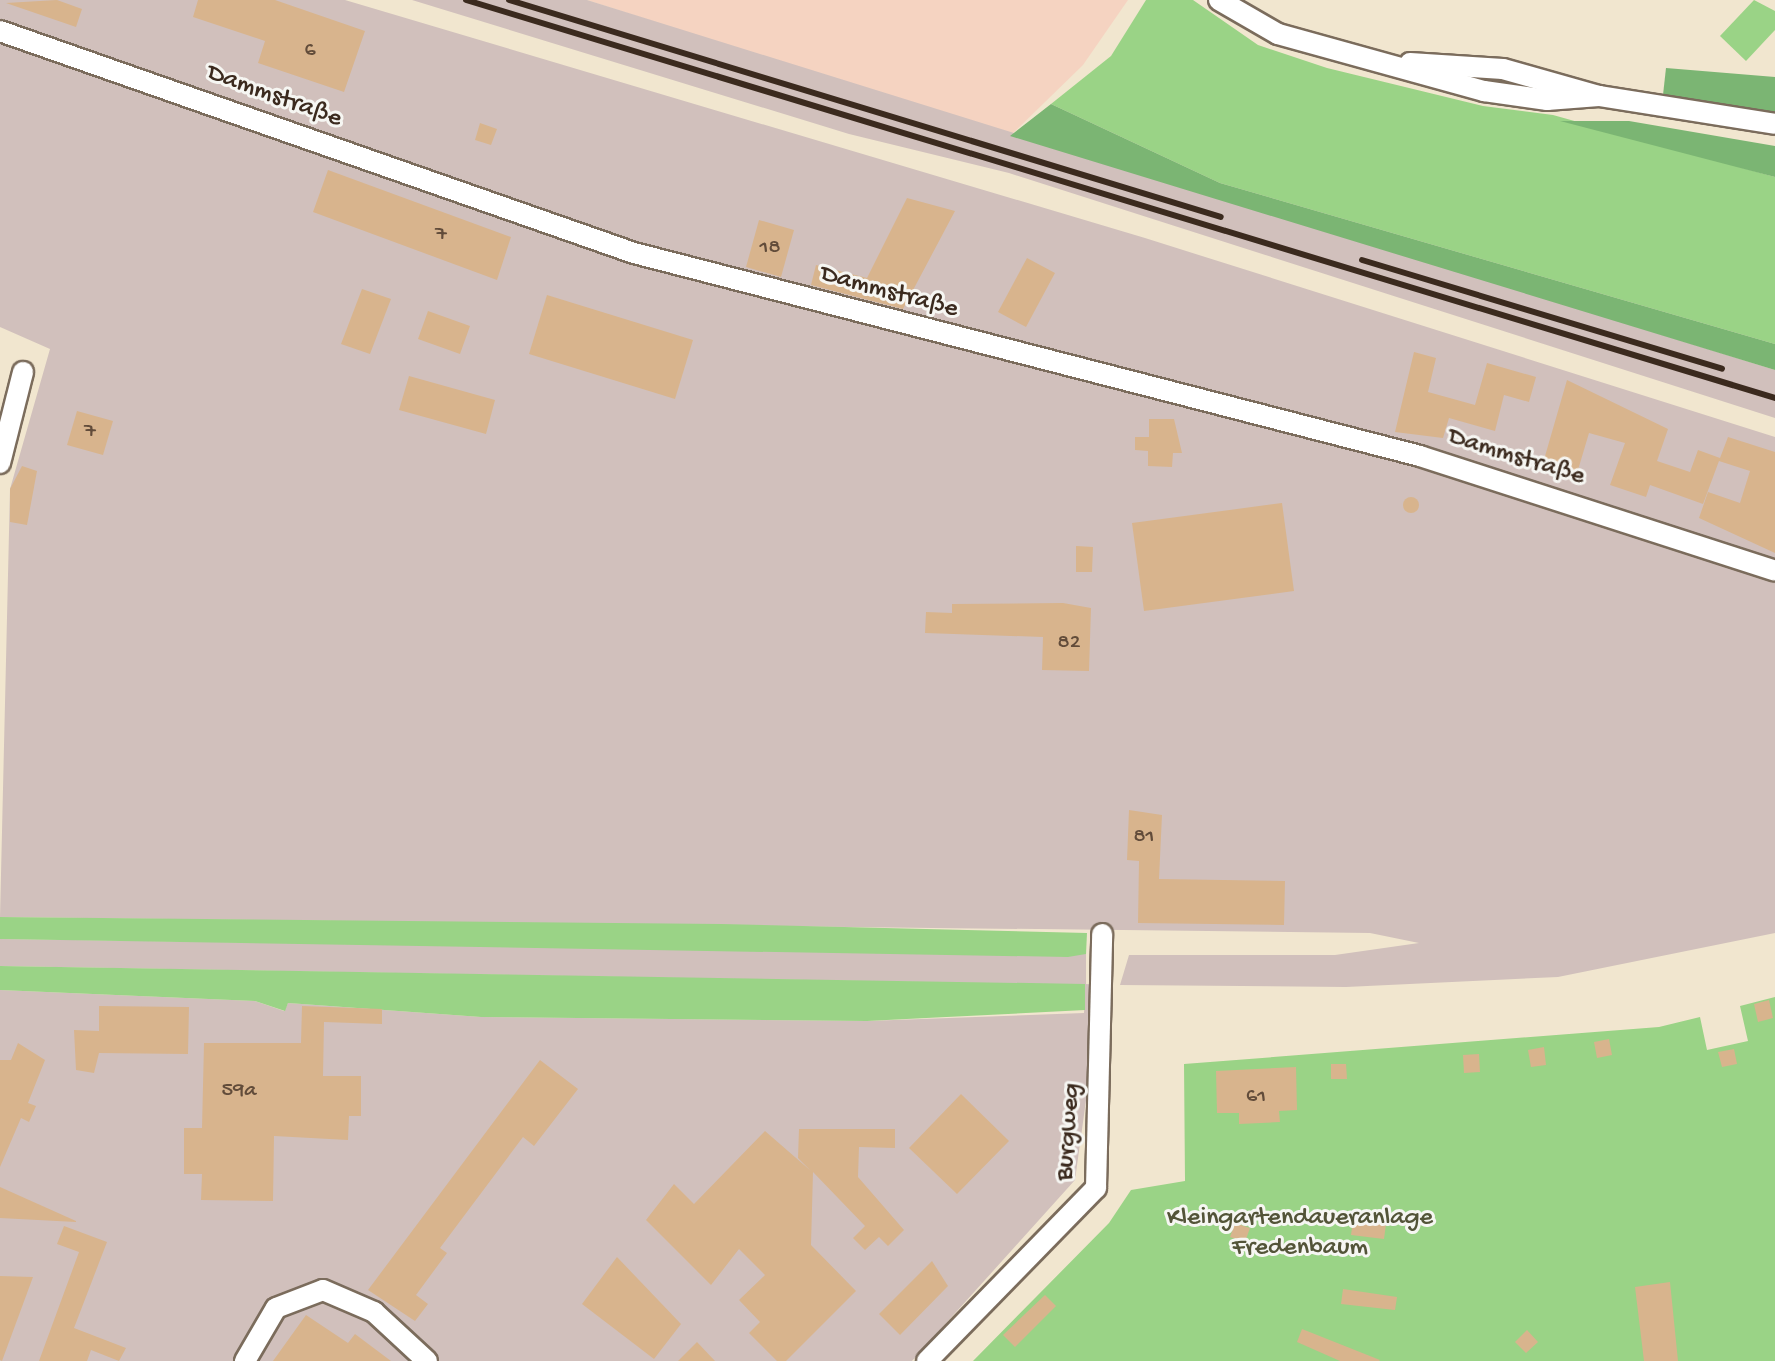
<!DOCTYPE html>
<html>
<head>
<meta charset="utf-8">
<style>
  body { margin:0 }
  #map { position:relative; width:1775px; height:1361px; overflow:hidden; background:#f1e6cf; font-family:"Gochi Hand",sans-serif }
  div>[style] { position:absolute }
  .built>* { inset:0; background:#f5d3c1 }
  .industrial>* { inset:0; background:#d1c0bc }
  .green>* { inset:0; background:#9ad386 }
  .forest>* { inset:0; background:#7bb573 }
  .building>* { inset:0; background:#d8b48d }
  .round { border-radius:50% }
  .roads { filter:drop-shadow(2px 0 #7b6c5c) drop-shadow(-2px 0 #7b6c5c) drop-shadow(0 2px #7b6c5c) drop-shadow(0 -2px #7b6c5c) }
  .minor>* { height:20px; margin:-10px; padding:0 10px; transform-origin:10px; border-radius:10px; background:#fff }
  .rail>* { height:6px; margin:-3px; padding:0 3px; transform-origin:3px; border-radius:3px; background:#3b2a1e }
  span { translate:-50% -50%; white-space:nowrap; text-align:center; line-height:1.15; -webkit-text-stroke:6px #f6f6f2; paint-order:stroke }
  .number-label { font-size:22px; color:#624c3a }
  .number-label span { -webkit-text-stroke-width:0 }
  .street-label { font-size:26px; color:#3b2a1e }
  .park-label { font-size:26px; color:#535438 }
</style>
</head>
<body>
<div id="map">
  <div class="built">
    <i style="clip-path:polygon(587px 0,1128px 0,1083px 65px,1010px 136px)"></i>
  </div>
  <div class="industrial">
    <i style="clip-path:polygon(0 0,345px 0,1145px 238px,1775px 437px,1775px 933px,1558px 977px,1346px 987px,1120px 985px,1129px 955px,1335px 955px,1419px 943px,1370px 933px,0 917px,10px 489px,50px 349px,0 327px)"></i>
    <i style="clip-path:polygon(412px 0,587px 0,1775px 370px,1775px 418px,1009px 173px,849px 134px)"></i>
    <i style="clip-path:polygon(0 939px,1086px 954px,1086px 984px,1102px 985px,1075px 1180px,912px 1361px,0 1361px,0 990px,255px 1001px,284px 1011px,288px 1003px,481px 1017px,867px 1021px,1084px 1013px,1085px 985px,0 966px)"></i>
  </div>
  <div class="green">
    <i style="clip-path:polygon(1146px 0,1193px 0,1258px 45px,1327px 68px,1483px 106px,1553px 115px,1775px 177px,1775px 344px,1220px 183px,1051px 104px,1111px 56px)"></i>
    <i style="clip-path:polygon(1754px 0,1775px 11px,1775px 30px,1746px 61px,1720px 36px)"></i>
    <i style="clip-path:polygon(0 917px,721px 924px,1087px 933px,1086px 954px,1068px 957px,0 939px)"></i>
    <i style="clip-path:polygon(0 966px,1085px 984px,1085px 1010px,867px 1021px,481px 1017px,288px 1003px,285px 1011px,255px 1001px,0 990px)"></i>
    <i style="clip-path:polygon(1775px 997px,1775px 1361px,973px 1361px,1109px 1223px,1131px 1190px,1185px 1181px,1184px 1064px,1659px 1027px,1700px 1017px,1707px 1050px,1748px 1041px,1740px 1006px)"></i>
  </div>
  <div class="forest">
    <i style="clip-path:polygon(1666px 68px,1775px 77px,1775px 112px,1663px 95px)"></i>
    <i style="clip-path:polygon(1051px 104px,1220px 183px,1775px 344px,1775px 370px,1010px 136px)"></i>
    <i style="clip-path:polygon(1560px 121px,1629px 121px,1775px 146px,1775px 177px)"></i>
  </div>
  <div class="building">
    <i style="clip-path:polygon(57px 0,82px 9px,76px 27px,6px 3px)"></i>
    <i style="clip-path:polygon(198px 0,275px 0,365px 31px,344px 92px,258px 63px,265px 41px,193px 17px)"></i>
    <i style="clip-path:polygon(480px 123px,497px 129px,491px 145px,475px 140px)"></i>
    <i style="clip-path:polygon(328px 170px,511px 237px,497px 280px,313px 212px)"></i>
    <i style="clip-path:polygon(907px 198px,955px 211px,903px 309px,811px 285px,816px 265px,867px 278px)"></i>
    <i style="clip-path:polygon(759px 220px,794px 230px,781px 277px,746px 267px)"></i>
    <i style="clip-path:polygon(1027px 258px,1055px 273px,1026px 327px,998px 312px)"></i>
    <i style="clip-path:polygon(362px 289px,391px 299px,370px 354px,341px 344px)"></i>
    <i style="clip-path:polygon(547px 295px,693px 340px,675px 399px,529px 354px)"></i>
    <i style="clip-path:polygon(428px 311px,470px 326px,460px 354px,418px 339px)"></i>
    <i style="clip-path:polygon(1414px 352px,1436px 358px,1428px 392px,1475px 405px,1487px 363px,1536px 377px,1529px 402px,1504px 395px,1495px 431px,1449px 418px,1443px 438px,1395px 432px)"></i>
    <i style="clip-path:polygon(409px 376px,495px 400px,486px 434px,399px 410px)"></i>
    <i style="clip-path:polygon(1567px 380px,1668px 429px,1657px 461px,1690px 472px,1698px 450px,1720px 458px,1728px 437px,1775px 452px,1775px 553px,1699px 518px,1708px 492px,1740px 503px,1750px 471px,1719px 461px,1703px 504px,1650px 485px,1646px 497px,1610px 485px,1625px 443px,1589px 433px,1575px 480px,1541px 470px)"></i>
    <i style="clip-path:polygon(77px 411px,113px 421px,103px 455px,67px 445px)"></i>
    <i style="clip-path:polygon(1149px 419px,1174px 419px,1182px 453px,1173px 453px,1172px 467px,1148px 466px,1148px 451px,1135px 450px,1135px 437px,1149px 437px)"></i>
    <i style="clip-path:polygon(22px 466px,37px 471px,27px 525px,10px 522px,10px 489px)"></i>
    <i class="round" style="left:1403px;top:497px;width:16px;height:16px"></i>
    <i style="clip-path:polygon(1282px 503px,1294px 591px,1144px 611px,1132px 523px)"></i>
    <i style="clip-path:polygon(1076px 546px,1093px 547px,1092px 572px,1076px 572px)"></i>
    <i style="clip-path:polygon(1063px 603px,1091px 608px,1089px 671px,1042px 670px,1043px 637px,925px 633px,926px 612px,952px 613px,952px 604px)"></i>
    <i style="clip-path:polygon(1129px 810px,1162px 815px,1159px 879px,1285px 881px,1284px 925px,1138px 923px,1139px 861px,1127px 860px)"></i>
    <i style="clip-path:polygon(1769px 1000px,1773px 1018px,1758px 1022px,1754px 1004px)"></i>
    <i style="clip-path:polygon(99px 1006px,189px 1007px,188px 1054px,99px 1053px,94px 1073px,76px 1070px,74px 1030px,99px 1031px)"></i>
    <i style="clip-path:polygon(302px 1006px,382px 1009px,382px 1024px,324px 1022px,323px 1076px,361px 1076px,361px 1116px,349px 1116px,348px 1140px,274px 1136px,273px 1201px,201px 1200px,202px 1174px,184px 1174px,184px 1128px,202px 1128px,204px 1043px,301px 1043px)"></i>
    <i style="clip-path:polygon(1609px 1039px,1612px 1055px,1597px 1058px,1594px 1042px)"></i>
    <i style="clip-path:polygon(18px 1043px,45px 1060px,28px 1103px,36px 1106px,29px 1122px,21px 1118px,0 1167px,0 1060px,11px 1060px)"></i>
    <i style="clip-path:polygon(1544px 1047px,1546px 1065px,1531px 1067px,1528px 1050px)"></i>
    <i style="clip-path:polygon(1734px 1049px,1737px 1064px,1722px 1067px,1718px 1052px)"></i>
    <i style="clip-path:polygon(1479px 1054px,1480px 1072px,1464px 1073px,1463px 1055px)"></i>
    <i style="clip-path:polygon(540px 1060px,578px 1089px,534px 1146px,523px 1137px,440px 1248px,447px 1253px,416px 1295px,428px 1304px,415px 1321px,368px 1290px)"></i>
    <i style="clip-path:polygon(1331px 1064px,1346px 1064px,1347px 1079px,1331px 1079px)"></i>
    <i style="clip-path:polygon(1296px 1067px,1297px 1110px,1279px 1111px,1280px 1122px,1239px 1124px,1239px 1113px,1217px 1113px,1216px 1071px)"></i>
    <i style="clip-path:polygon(961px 1094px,1009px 1141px,957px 1194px,909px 1148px)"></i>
    <i style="clip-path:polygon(799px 1129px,895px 1129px,895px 1148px,859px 1147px,858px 1177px,904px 1230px,888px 1246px,879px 1237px,865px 1250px,853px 1238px,865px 1226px,813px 1172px,811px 1245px,856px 1291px,786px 1361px,777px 1361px,749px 1333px,760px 1322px,739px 1300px,765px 1275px,739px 1249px,711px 1285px,646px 1220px,674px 1184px,694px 1204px,765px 1131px,811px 1171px,798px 1158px)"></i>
    <i style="clip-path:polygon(0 1187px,76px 1221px,76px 1222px,0 1218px)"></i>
    <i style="clip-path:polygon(1353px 1220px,1386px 1224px,1384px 1239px,1351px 1235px)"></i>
    <i style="clip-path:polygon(1235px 1223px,1250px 1228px,1245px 1242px,1230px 1237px)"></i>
    <i style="clip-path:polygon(64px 1226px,107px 1242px,74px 1328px,126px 1348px,119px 1361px,91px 1350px,87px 1361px,39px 1361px,79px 1252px,57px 1244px)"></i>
    <i style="clip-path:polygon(617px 1257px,681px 1324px,654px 1359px,582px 1304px)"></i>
    <i style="clip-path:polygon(932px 1261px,948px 1286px,900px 1335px,879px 1314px)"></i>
    <i style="clip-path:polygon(0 1276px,33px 1277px,2px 1361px,0 1360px)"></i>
    <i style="clip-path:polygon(1670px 1282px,1678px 1361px,1644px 1361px,1635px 1287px)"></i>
    <i style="clip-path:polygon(1343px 1289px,1397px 1297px,1395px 1310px,1341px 1304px)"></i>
    <i style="clip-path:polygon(1045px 1295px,1056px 1306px,1015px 1347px,1003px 1335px)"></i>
    <i style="clip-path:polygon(306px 1315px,348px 1343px,355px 1334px,391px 1361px,273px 1361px)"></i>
    <i style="clip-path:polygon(1302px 1329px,1380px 1360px,1379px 1361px,1340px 1361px,1297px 1342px)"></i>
    <i style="clip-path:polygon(1527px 1330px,1538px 1342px,1526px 1353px,1515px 1342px)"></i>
    <i style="clip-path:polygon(697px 1342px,715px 1361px,678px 1361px)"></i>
  </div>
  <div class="roads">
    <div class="minor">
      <i style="left:1219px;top:0;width:68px;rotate:30deg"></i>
      <i style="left:1278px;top:34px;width:214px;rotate:15.5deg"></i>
      <i style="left:1484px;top:91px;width:64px;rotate:8.1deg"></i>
      <i style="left:1547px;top:100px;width:52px;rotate:-4.4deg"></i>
      <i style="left:0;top:31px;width:672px;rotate:19.3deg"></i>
      <i style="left:634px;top:253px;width:812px;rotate:14.48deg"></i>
      <i style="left:1420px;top:456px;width:373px;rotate:17.9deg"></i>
      <i style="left:1410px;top:63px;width:93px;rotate:3.7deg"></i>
      <i style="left:1503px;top:69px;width:100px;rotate:15.7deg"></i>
      <i style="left:1599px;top:96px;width:178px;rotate:9deg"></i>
      <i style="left:0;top:463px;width:94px;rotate:-75.8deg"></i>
      <i style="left:245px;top:1361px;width:61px;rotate:-59.7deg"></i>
      <i style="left:276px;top:1308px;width:50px;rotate:-21deg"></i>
      <i style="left:323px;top:1290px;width:56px;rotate:23.3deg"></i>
      <i style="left:374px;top:1312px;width:72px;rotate:42.8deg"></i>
      <i style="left:927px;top:1361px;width:242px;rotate:-45.7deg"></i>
      <i style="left:1096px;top:1188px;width:254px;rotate:-88.6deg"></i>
    </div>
  </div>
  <div class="rail">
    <i style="left:466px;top:0;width:1368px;rotate:16.91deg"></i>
    <i style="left:509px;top:0;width:744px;rotate:16.95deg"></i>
    <i style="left:1362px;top:260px;width:376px;rotate:16.8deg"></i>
  </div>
  <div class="number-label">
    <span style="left:310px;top:52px">6</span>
    <span style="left:441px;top:236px">7</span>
    <span style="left:770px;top:249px">18</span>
    <span style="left:90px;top:433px">7</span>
    <span style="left:1069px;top:644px">82</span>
    <span style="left:1144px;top:838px">81</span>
    <span style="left:239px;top:1092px">59a</span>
    <span style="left:1256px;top:1098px">61</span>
  </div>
  <div class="street-label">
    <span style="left:274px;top:97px;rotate:20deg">Dammstraße</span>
    <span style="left:889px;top:293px;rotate:15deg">Dammstraße</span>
    <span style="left:1516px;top:458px;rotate:17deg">Dammstraße</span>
    <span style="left:1070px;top:1132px;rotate:-86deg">Burgweg</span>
  </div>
  <div class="park-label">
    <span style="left:1300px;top:1234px">Kleingartendaueranlage<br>Fredenbaum</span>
  </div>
</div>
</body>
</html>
